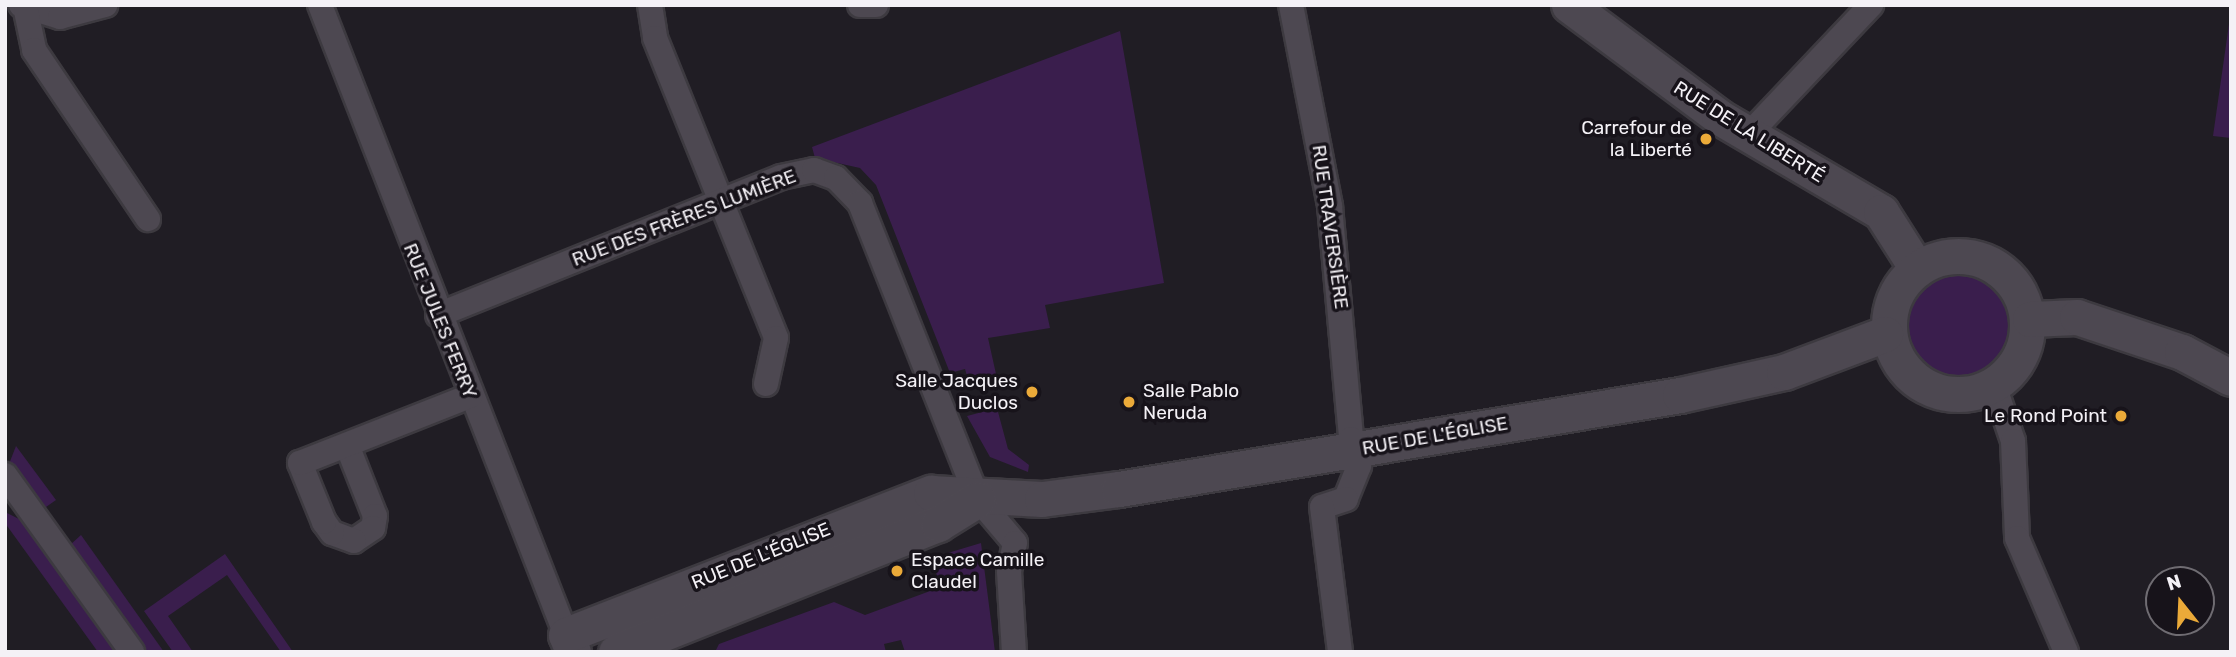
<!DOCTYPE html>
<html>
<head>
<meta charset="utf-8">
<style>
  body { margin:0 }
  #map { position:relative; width:2236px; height:657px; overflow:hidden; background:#201d24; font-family:Rubik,sans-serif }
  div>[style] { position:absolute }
  .green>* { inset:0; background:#3a1e4d }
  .round { border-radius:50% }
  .roads { filter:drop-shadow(2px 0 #3d3a40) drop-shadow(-2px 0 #3d3a40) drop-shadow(0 2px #3d3a40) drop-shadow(0 -2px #3d3a40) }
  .street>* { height:24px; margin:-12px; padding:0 12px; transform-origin:12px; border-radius:12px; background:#4d4851 }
  .secondary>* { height:35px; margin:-17.5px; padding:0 17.5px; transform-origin:17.5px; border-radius:17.5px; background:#4d4851 }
  .secondary>.ring { margin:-17.5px; padding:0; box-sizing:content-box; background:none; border:35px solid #4d4851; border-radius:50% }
  .dots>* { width:19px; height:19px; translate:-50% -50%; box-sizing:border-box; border:4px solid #17131a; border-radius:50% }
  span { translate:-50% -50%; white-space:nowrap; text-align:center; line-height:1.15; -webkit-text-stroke:7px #17131a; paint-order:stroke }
  .poi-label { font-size:19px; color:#f4f1f6 }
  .right { translate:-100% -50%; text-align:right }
  .left { translate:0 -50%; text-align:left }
  .street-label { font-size:19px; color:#f4f1f6 }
  .frame { position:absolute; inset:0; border:7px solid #f4f1f6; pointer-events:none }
  .north { position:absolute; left:2145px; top:566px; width:70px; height:70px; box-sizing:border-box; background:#17131a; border:2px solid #6f6c72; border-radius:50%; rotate:342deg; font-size:19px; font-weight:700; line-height:28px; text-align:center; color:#f4f1f6 }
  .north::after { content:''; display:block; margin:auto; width:24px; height:32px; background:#ebaa39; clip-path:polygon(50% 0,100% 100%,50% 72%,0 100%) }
</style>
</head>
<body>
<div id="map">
  <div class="green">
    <i style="clip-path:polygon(2231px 10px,2231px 138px,2213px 136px)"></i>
    <i style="clip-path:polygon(1120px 31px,1164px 283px,1045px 305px,1050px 328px,988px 338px,996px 374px,970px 386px,965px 369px,950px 373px,876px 185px,860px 168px,815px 158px,812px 147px)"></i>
    <i class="round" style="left:1904px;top:271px;width:108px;height:108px"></i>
    <i style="clip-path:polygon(994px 397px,1008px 449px,1029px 465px,1028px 472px,990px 457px,967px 416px,986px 411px,983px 398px)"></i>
    <i style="clip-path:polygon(16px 446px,56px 500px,46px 507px,9px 464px)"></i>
    <i style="clip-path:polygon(5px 512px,21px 520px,117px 652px,98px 652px,5px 523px)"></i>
    <i style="clip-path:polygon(81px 535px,164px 652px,145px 652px,70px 545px)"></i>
    <i style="clip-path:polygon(981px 543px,995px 652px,905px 652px,901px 640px,884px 644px,886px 652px,715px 652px,719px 644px,834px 602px,865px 615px,941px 587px,931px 558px)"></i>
    <i style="clip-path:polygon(225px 554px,293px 652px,281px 652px,227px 575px,168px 616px,193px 652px,173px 652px,144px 611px)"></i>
  </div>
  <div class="roads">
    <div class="street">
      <i style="left:21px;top:5px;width:41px;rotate:17.1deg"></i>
      <i style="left:60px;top:17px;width:47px;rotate:-14.9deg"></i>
      <i style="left:320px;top:5px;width:676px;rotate:68.67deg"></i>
      <i style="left:650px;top:5px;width:33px;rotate:81deg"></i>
      <i style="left:655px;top:38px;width:323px;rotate:68deg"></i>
      <i style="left:776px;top:338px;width:47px;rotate:102.3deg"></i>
      <i style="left:860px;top:5px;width:16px"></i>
      <i style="left:1291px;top:5px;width:205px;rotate:79deg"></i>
      <i style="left:1330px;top:206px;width:234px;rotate:84.8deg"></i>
      <i style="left:1351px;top:439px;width:28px;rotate:73deg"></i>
      <i style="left:1359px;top:466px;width:35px;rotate:112deg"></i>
      <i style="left:1346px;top:499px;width:25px;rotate:162deg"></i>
      <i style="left:1322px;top:507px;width:146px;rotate:82.9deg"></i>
      <i style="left:26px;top:11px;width:40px;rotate:78deg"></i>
      <i style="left:34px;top:50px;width:204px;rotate:56deg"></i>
      <i style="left:1749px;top:134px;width:178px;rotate:-46.6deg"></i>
      <i style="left:438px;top:315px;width:370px;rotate:-21.9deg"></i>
      <i style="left:781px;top:177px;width:34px;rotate:-12deg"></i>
      <i style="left:814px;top:170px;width:23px;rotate:20deg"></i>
      <i style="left:836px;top:178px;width:35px;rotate:46deg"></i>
      <i style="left:860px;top:203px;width:319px;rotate:68.3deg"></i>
      <i style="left:978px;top:499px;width:57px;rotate:49.9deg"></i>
      <i style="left:1015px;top:543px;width:29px;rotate:102deg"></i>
      <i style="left:1009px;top:571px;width:81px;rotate:86.5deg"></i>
      <i style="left:1995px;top:388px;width:56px;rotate:71.2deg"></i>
      <i style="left:2013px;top:441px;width:97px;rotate:87.6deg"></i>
      <i style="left:2017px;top:538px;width:124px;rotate:66.7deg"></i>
      <i style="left:347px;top:445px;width:76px;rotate:68.5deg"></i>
      <i style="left:375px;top:516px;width:12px;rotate:99deg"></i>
      <i style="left:373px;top:528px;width:23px;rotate:146deg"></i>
      <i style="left:354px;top:541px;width:23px;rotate:-160deg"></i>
      <i style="left:332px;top:533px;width:14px;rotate:-126deg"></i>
      <i style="left:324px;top:522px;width:64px;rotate:-112.1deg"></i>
      <i style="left:300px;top:463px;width:183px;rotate:-21.5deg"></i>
      <i style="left:5px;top:475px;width:218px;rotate:54.3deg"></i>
    </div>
    <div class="secondary">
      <i style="left:1569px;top:5px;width:187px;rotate:36.7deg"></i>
      <i style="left:1719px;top:117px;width:188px;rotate:30.4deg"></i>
      <i style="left:1881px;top:212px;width:65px;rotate:57.5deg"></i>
      <i class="ring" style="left:1889px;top:256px;width:103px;height:103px"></i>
      <i style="left:2030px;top:319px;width:47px;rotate:-2.4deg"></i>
      <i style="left:2077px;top:317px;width:111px;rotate:18.4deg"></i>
      <i style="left:2182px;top:352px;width:55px;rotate:28deg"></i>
      <i style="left:573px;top:652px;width:18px;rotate:-112deg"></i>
      <i style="left:566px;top:635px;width:392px;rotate:-21.3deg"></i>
      <i style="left:931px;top:493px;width:111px;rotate:3.1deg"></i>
      <i style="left:1042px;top:499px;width:78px;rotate:-7.4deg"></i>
      <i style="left:1119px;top:489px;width:569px;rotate:-9.51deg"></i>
      <i style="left:1680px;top:395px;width:107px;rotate:-12.5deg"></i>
      <i style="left:1784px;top:372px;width:108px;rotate:-20.6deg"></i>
      <i style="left:616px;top:652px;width:347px;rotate:-21.7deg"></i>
      <i style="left:938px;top:524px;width:47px;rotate:-32deg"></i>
    </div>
  </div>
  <div class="dots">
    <i style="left:1706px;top:139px;background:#ebaa39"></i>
    <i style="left:1032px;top:392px;background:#ebaa39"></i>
    <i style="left:1129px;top:402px;background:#ebaa39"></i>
    <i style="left:2121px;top:416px;background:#ebaa39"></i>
    <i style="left:897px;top:571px;background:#ebaa39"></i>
  </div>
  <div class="poi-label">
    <span class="right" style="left:1692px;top:139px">Carrefour de<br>la Liberté</span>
    <span class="right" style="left:1018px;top:392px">Salle Jacques<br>Duclos</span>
    <span class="left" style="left:1143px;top:402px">Salle Pablo<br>Neruda</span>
    <span class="right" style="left:2107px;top:416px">Le Rond Point</span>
    <span class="left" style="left:911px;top:571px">Espace Camille<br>Claudel</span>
  </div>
  <div class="street-label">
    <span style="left:1749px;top:132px;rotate:32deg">RUE DE LA LIBERTÉ</span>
    <span style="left:684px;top:218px;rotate:-21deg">RUE DES FRÈRES LUMIÈRE</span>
    <span style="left:1330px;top:227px;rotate:82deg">RUE TRAVERSIÈRE</span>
    <span style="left:440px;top:321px;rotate:68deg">RUE JULES FERRY</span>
    <span style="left:1435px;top:436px;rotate:-10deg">RUE DE L'ÉGLISE</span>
    <span style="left:761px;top:556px;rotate:-22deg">RUE DE L'ÉGLISE</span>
  </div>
  <div class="frame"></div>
  <div class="north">N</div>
</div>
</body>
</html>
